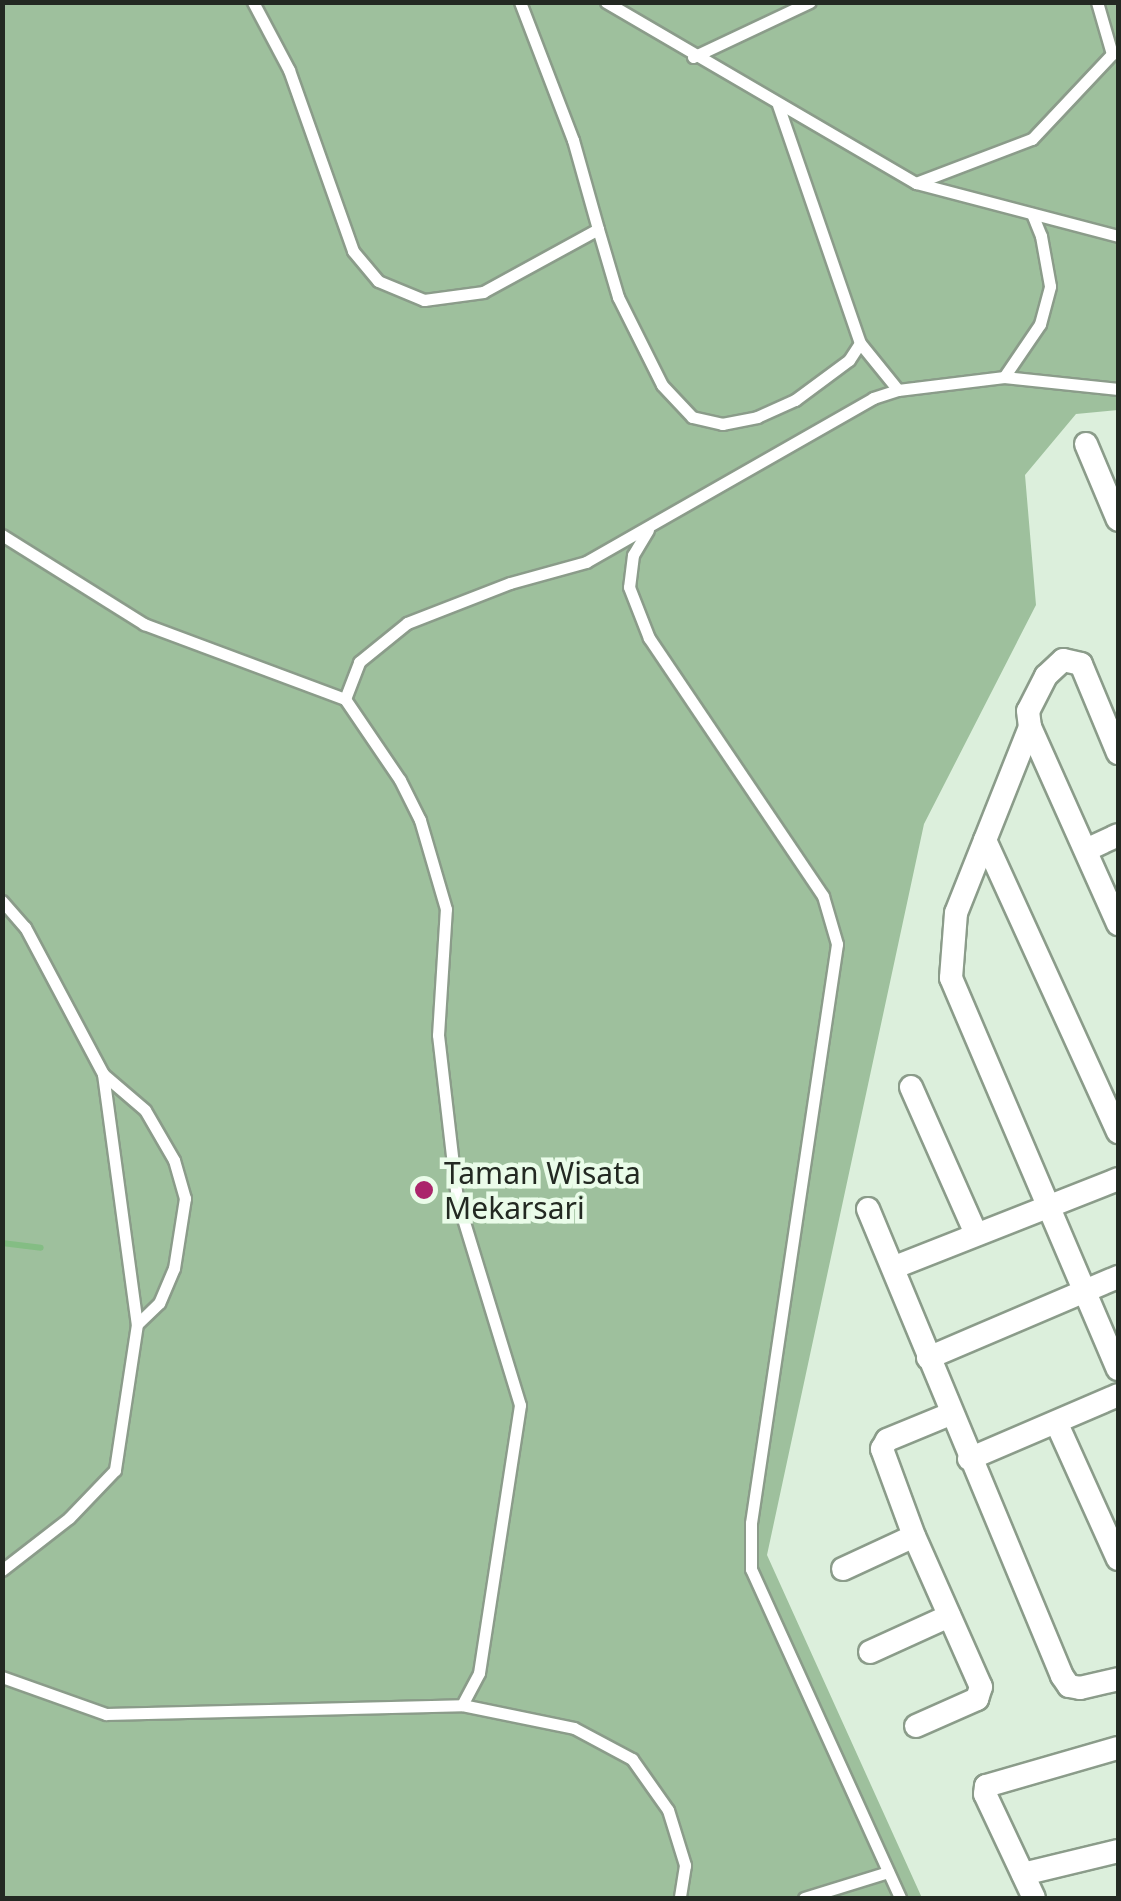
<!DOCTYPE html>
<html>
<head>
<meta charset="utf-8">
<style>
  body { margin:0 }
  #map { position:relative; width:1121px; height:1901px; overflow:hidden; background:#dcefdc; font-family:"Noto Sans",sans-serif }
  div>[style] { position:absolute }
  .green>* { inset:0; background:#9ec09d }
  .stream>* { height:6px; margin:-3px; padding:0 3px; transform-origin:3px; border-radius:3px; background:#84bd84 }
  .roads { filter:drop-shadow(2px 0 #8b9c8a) drop-shadow(-2px 0 #8b9c8a) drop-shadow(0 2px #8b9c8a) drop-shadow(0 -2px #8b9c8a) }
  .service>* { height:11px; margin:-5.5px; padding:0 5.5px; transform-origin:5.5px; border-radius:5.5px; background:#fff }
  .minor>* { height:22px; margin:-11px; padding:0 11px; transform-origin:11px; border-radius:11px; background:#fff }
  .dots>* { width:28px; height:28px; translate:-50% -50%; box-sizing:border-box; border:5px solid #eafce9; border-radius:50% }
  span { translate:-50% -50%; white-space:nowrap; text-align:center; line-height:1.15; -webkit-text-stroke:9px #eafce9; paint-order:stroke }
  .poi-label { font-size:30px; color:#232922 }
  .left { translate:0 -50%; text-align:left }
  .frame { position:absolute; inset:0; border:5px solid #232922; pointer-events:none }
</style>
</head>
<body>
<div id="map">
  <div class="green">
    <i style="clip-path:polygon(3px 3px,1118px 3px,1118px 410px,1076px 414px,1025px 475px,1036px 605px,924px 824px,767px 1555px,922px 1898px,3px 1898px)"></i>
  </div>
  <div class="stream">
    <i style="left:2px;top:1243px;width:39px;rotate:7deg"></i>
  </div>
  <div class="roads">
    <div class="service">
      <i style="left:253px;top:2px;width:77px;rotate:62.1deg"></i>
      <i style="left:289px;top:70px;width:192px;rotate:70.5deg"></i>
      <i style="left:353px;top:251px;width:39px;rotate:50deg"></i>
      <i style="left:378px;top:281px;width:50px;rotate:22.4deg"></i>
      <i style="left:424px;top:300px;width:60px;rotate:-7.7deg"></i>
      <i style="left:483px;top:292px;width:131px;rotate:-28.7deg"></i>
      <i style="left:598px;top:229px;width:71px;rotate:73.6deg"></i>
      <i style="left:618px;top:297px;width:98px;rotate:63.4deg"></i>
      <i style="left:662px;top:385px;width:44px;rotate:46.8deg"></i>
      <i style="left:692px;top:417px;width:31px;rotate:13deg"></i>
      <i style="left:722px;top:424px;width:36px;rotate:-11deg"></i>
      <i style="left:757px;top:417px;width:42px;rotate:-24.1deg"></i>
      <i style="left:795px;top:400px;width:67px;rotate:-36.5deg"></i>
      <i style="left:849px;top:360px;width:20px;rotate:-57deg"></i>
      <i style="left:860px;top:343px;width:60px;rotate:51deg"></i>
      <i style="left:520px;top:2px;width:148px;rotate:69deg"></i>
      <i style="left:573px;top:140px;width:92px;rotate:74.3deg"></i>
      <i style="left:606px;top:2px;width:359px;rotate:30.3deg"></i>
      <i style="left:916px;top:183px;width:209px;rotate:14.7deg"></i>
      <i style="left:693px;top:57px;width:129px;rotate:-25.2deg"></i>
      <i style="left:778px;top:105px;width:252px;rotate:71deg"></i>
      <i style="left:916px;top:183px;width:124px;rotate:-20.8deg"></i>
      <i style="left:1032px;top:139px;width:117px;rotate:-46.7deg"></i>
      <i style="left:1112px;top:54px;width:54px;rotate:-106.1deg"></i>
      <i style="left:1004px;top:377px;width:64px;rotate:-55.8deg"></i>
      <i style="left:1040px;top:324px;width:39px;rotate:-75deg"></i>
      <i style="left:1050px;top:286px;width:51px;rotate:-100.2deg"></i>
      <i style="left:1041px;top:236px;width:24px;rotate:-112deg"></i>
      <i style="left:648px;top:530px;width:29px;rotate:121deg"></i>
      <i style="left:633px;top:555px;width:32px;rotate:97deg"></i>
      <i style="left:629px;top:587px;width:55px;rotate:68.6deg"></i>
      <i style="left:649px;top:638px;width:311px;rotate:56deg"></i>
      <i style="left:823px;top:896px;width:50px;rotate:73.7deg"></i>
      <i style="left:837px;top:944px;width:585px;rotate:98.45deg"></i>
      <i style="left:751px;top:1523px;width:46px;rotate:90deg"></i>
      <i style="left:751px;top:1569px;width:361px;rotate:65.6deg"></i>
      <i style="left:2px;top:535px;width:168px;rotate:32.1deg"></i>
      <i style="left:144px;top:624px;width:215px;rotate:20.5deg"></i>
      <i style="left:2px;top:901px;width:35px;rotate:49deg"></i>
      <i style="left:25px;top:927px;width:166px;rotate:62deg"></i>
      <i style="left:103px;top:1074px;width:252px;rotate:82.3deg"></i>
      <i style="left:137px;top:1324px;width:148px;rotate:98.6deg"></i>
      <i style="left:115px;top:1470px;width:66px;rotate:133.8deg"></i>
      <i style="left:69px;top:1518px;width:85px;rotate:142.2deg"></i>
      <i style="left:103px;top:1074px;width:55px;rotate:40.6deg"></i>
      <i style="left:145px;top:1110px;width:58px;rotate:59.9deg"></i>
      <i style="left:174px;top:1160px;width:40px;rotate:74deg"></i>
      <i style="left:185px;top:1198px;width:71px;rotate:98.9deg"></i>
      <i style="left:174px;top:1268px;width:38px;rotate:113deg"></i>
      <i style="left:159px;top:1303px;width:30px;rotate:136deg"></i>
      <i style="left:2px;top:1677px;width:110px;rotate:19.6deg"></i>
      <i style="left:106px;top:1714px;width:356px;rotate:-1.4deg"></i>
      <i style="left:462px;top:1705px;width:114px;rotate:11.6deg"></i>
      <i style="left:574px;top:1728px;width:66px;rotate:28.1deg"></i>
      <i style="left:632px;top:1759px;width:62px;rotate:54.8deg"></i>
      <i style="left:668px;top:1810px;width:58px;rotate:72.8deg"></i>
      <i style="left:685px;top:1865px;width:33px;rotate:99deg"></i>
      <i style="left:462px;top:1705px;width:36px;rotate:-62deg"></i>
      <i style="left:479px;top:1673px;width:271px;rotate:-81.3deg"></i>
      <i style="left:520px;top:1405px;width:215px;rotate:-107deg"></i>
      <i style="left:457px;top:1199px;width:165px;rotate:-96.6deg"></i>
      <i style="left:438px;top:1035px;width:126px;rotate:-86.4deg"></i>
      <i style="left:446px;top:909px;width:93px;rotate:-106.3deg"></i>
      <i style="left:420px;top:820px;width:45px;rotate:-116.6deg"></i>
      <i style="left:400px;top:780px;width:98px;rotate:-124.2deg"></i>
      <i style="left:345px;top:699px;width:40px;rotate:-69deg"></i>
      <i style="left:359px;top:662px;width:62px;rotate:-39.1deg"></i>
      <i style="left:407px;top:623px;width:110px;rotate:-21.2deg"></i>
      <i style="left:510px;top:583px;width:79px;rotate:-15.4deg"></i>
      <i style="left:586px;top:562px;width:331px;rotate:-29.7deg"></i>
      <i style="left:873px;top:398px;width:26px;rotate:-18deg"></i>
      <i style="left:898px;top:390px;width:107px;rotate:-7deg"></i>
      <i style="left:1004px;top:377px;width:115px;rotate:6deg"></i>
      <i style="left:804px;top:1898px;width:88px;rotate:-17.2deg"></i>
    </div>
    <div class="minor">
      <i style="left:1086px;top:444px;width:82px;rotate:67.2deg"></i>
      <i style="left:1030px;top:727px;width:200px;rotate:111.7deg"></i>
      <i style="left:956px;top:913px;width:65px;rotate:94.4deg"></i>
      <i style="left:951px;top:978px;width:425px;rotate:66.9deg"></i>
      <i style="left:1118px;top:753px;width:96px;rotate:-112.6deg"></i>
      <i style="left:1081px;top:664px;width:18px;rotate:-167deg"></i>
      <i style="left:1063px;top:660px;width:23px;rotate:137deg"></i>
      <i style="left:1046px;top:676px;width:39px;rotate:117deg"></i>
      <i style="left:1028px;top:711px;width:16px;rotate:83deg"></i>
      <i style="left:1030px;top:727px;width:216px;rotate:65.9deg"></i>
      <i style="left:985px;top:840px;width:321px;rotate:65.5deg"></i>
      <i style="left:1086px;top:850px;width:35px;rotate:-25deg"></i>
      <i style="left:911px;top:1087px;width:161px;rotate:66.1deg"></i>
      <i style="left:868px;top:1209px;width:506px;rotate:67.44deg"></i>
      <i style="left:1062px;top:1676px;width:12px;rotate:55deg"></i>
      <i style="left:1069px;top:1686px;width:11px;rotate:10deg"></i>
      <i style="left:1080px;top:1688px;width:39px;rotate:-13deg"></i>
      <i style="left:895px;top:1267px;width:240px;rotate:-21.5deg"></i>
      <i style="left:928px;top:1358px;width:207px;rotate:-23.1deg"></i>
      <i style="left:1057px;top:1424px;width:148px;rotate:65.7deg"></i>
      <i style="left:969px;top:1459px;width:162px;rotate:-23.2deg"></i>
      <i style="left:843px;top:1569px;width:78px;rotate:-24.9deg"></i>
      <i style="left:870px;top:1652px;width:87px;rotate:-24.5deg"></i>
      <i style="left:916px;top:1726px;width:67px;rotate:-23.9deg"></i>
      <i style="left:977px;top:1699px;width:13px;rotate:-72deg"></i>
      <i style="left:981px;top:1687px;width:165px;rotate:-113.9deg"></i>
      <i style="left:914px;top:1536px;width:93px;rotate:-110.2deg"></i>
      <i style="left:882px;top:1449px;width:10px;rotate:-61deg"></i>
      <i style="left:887px;top:1440px;width:68px;rotate:-22.4deg"></i>
      <i style="left:1023px;top:1874px;width:98px;rotate:-13.6deg"></i>
      <i style="left:1034px;top:1898px;width:115px;rotate:-115.2deg"></i>
      <i style="left:985px;top:1794px;width:8px;rotate:-83deg"></i>
      <i style="left:986px;top:1786px;width:137px;rotate:-16.1deg"></i>
    </div>
  </div>
  <div class="dots">
    <i style="left:424px;top:1190px;background:#ab256b"></i>
  </div>
  <div class="poi-label">
    <span class="left" style="left:444px;top:1190px">Taman Wisata<br>Mekarsari</span>
  </div>
  <div class="frame"></div>
</div>
</body>
</html>
